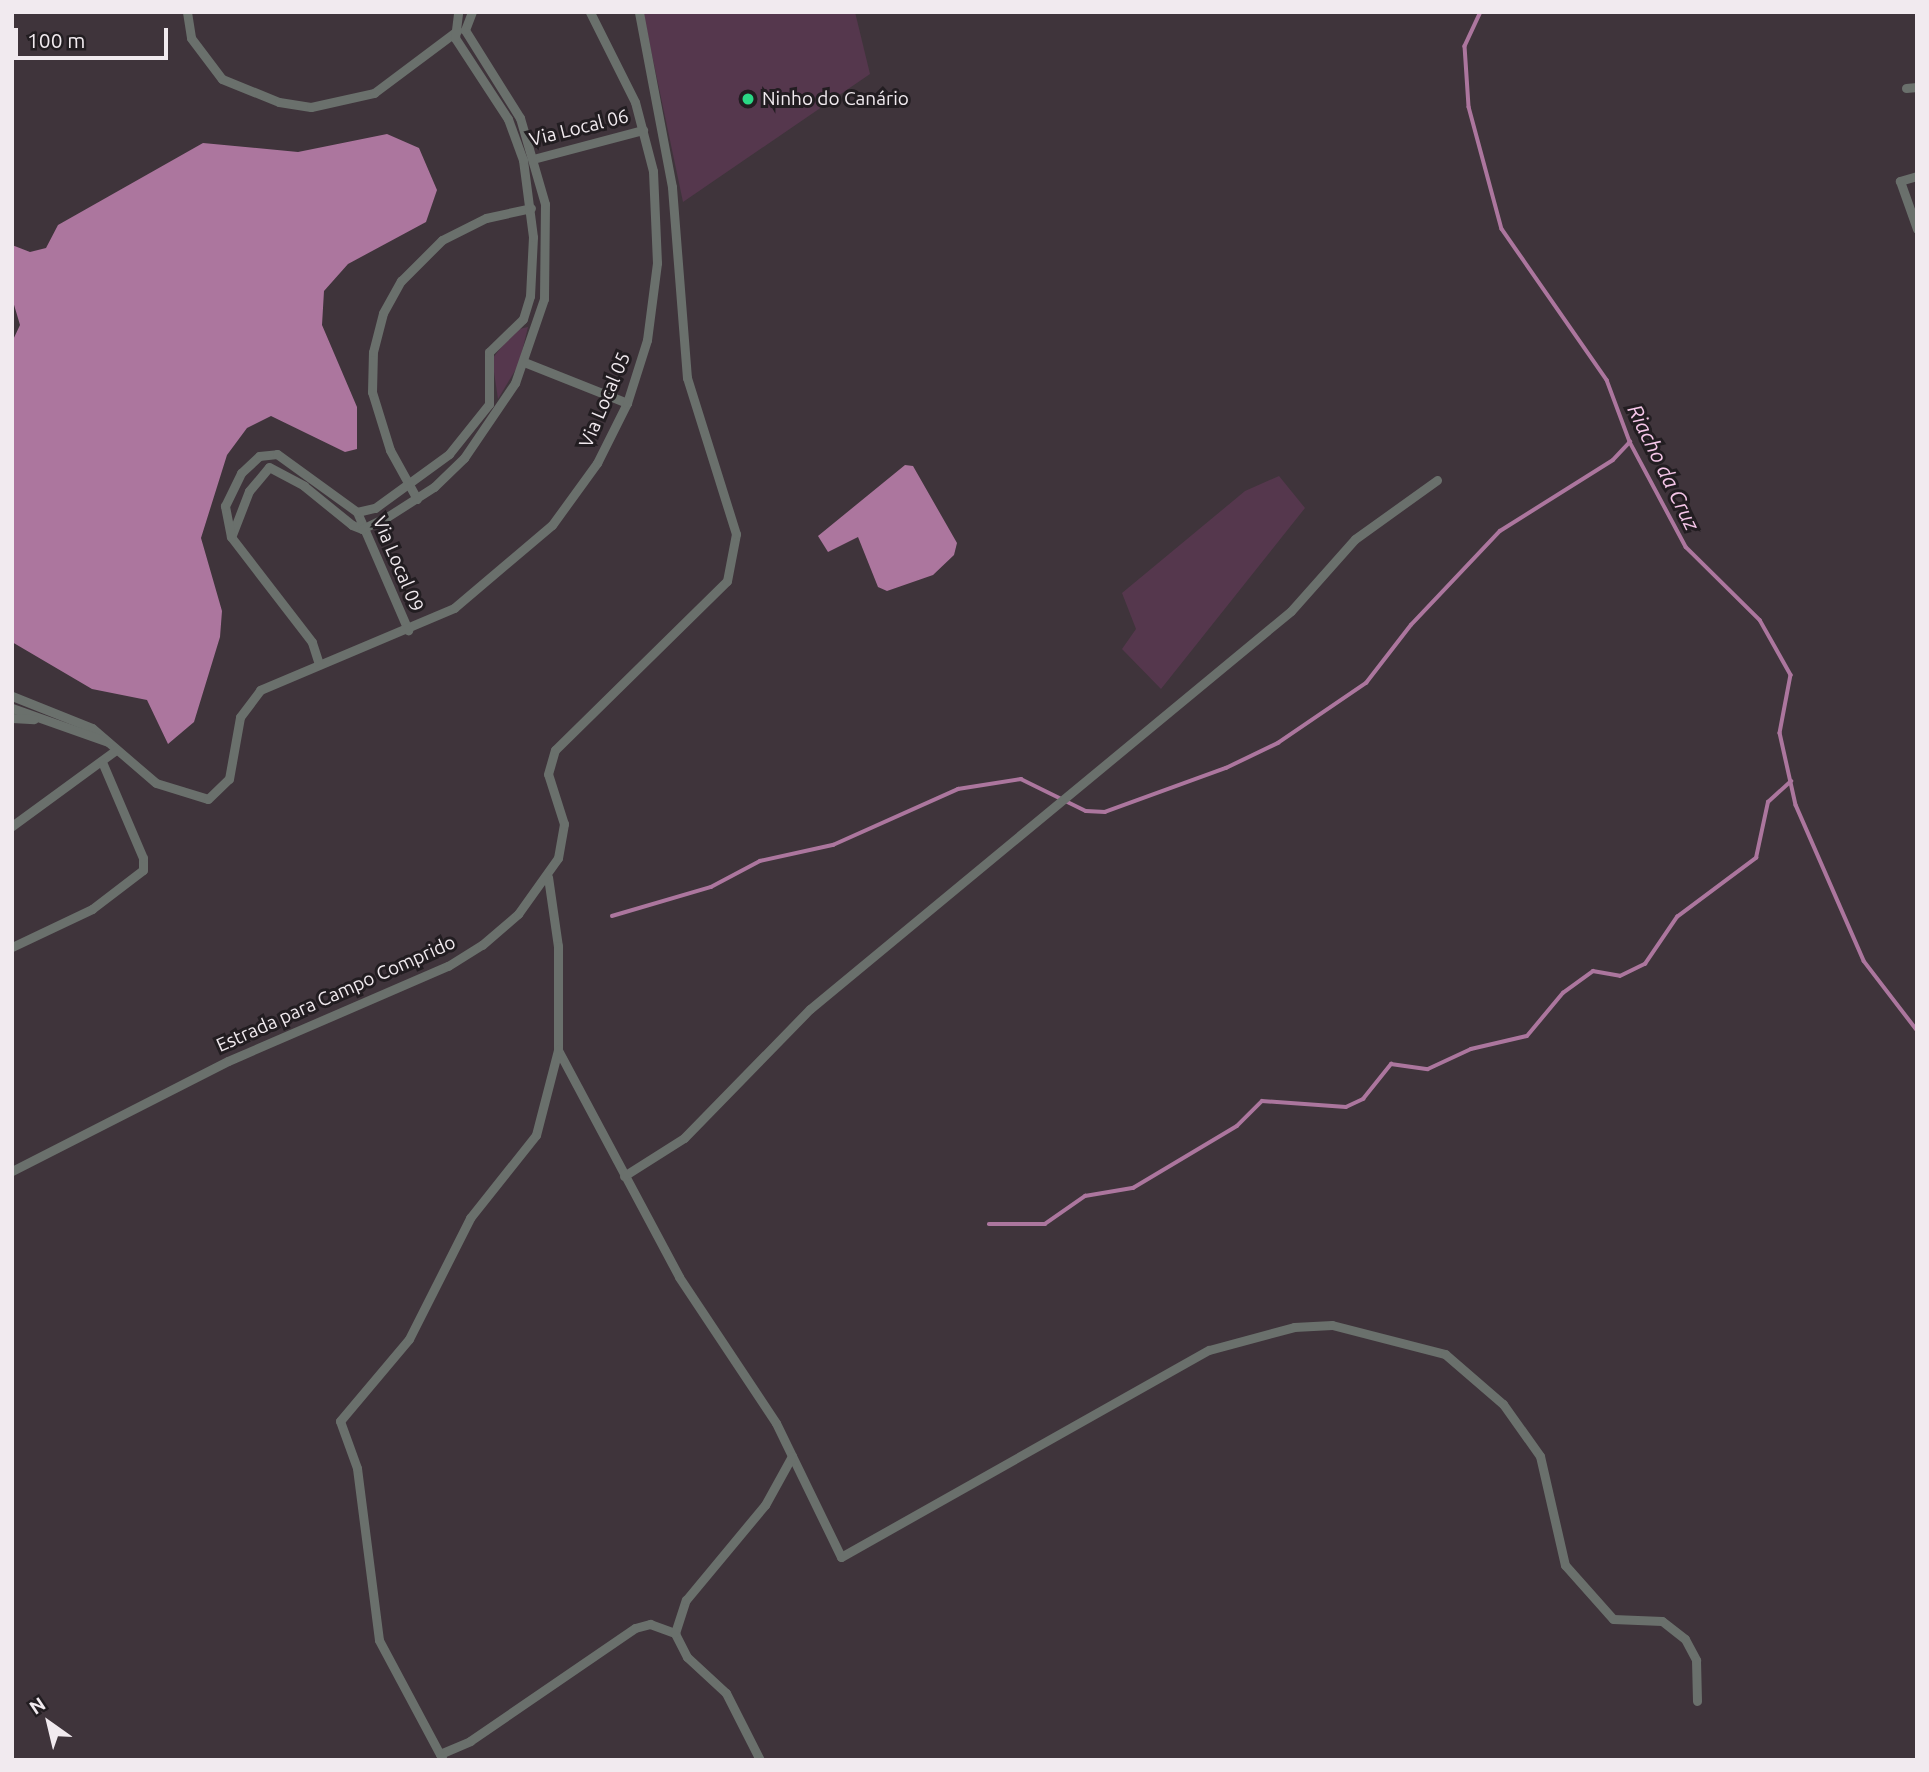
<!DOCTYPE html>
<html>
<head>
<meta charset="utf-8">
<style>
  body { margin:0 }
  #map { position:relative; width:1929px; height:1772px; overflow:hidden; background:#3f343b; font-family:Ubuntu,sans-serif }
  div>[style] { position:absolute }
  .green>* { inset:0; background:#55374d }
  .water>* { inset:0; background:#ac769e }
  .stream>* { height:3.5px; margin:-1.75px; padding:0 1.75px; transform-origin:1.75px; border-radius:1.75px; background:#ac769e }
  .minor>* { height:9px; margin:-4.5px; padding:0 4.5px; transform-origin:4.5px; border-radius:4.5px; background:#6a706c }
  .dots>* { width:19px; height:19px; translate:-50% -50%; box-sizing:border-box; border:4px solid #221d21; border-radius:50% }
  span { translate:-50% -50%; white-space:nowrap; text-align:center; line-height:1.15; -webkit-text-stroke:6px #221d21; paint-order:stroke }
  .poi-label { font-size:19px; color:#f1eaef }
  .left { translate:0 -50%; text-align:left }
  .street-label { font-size:19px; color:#f1eaef }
  .water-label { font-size:21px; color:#f7c7ea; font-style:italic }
  .frame { position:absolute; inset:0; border:14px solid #f1eaef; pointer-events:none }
  .north { position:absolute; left:14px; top:1688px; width:70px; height:70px; -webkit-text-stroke:5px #221d21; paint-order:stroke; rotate:326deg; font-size:19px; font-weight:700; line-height:28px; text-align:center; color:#f1eaef }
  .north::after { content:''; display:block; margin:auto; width:24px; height:32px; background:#f1eaef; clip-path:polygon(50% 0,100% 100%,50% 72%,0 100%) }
  .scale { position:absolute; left:14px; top:28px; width:154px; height:32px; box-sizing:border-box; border:4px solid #f1eaef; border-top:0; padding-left:9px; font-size:21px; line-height:24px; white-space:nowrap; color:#f1eaef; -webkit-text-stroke:5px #221d21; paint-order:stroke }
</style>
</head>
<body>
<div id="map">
  <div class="green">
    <i style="clip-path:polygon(643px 12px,855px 12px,870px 74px,683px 202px)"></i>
    <i style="clip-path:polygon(528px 327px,519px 364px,498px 399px,492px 359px,515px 330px)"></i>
    <i style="clip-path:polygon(1279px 476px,1305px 508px,1161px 689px,1122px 649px,1136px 629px,1122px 593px,1245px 491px)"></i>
  </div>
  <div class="water">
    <i style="clip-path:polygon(387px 134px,419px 148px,437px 190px,426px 222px,348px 264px,324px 291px,322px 325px,357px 407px,357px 449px,345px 452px,271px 416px,247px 428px,227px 455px,201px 538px,222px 611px,220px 637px,194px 722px,168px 744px,147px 700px,92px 689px,12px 642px,12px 342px,20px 325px,12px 298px,12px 245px,30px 252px,46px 248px,58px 225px,203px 143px,298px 152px)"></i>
    <i style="clip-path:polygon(905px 465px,913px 466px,957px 543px,954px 555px,933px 575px,887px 591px,878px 587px,858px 537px,828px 552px,818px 536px)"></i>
  </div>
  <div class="stream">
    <i style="left:1481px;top:12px;width:38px;rotate:115deg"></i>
    <i style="left:1465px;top:46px;width:61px;rotate:86.2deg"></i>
    <i style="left:1469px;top:107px;width:126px;rotate:74.9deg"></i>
    <i style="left:1502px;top:229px;width:184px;rotate:55.2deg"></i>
    <i style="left:1607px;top:380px;width:66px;rotate:69.6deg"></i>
    <i style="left:1630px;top:442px;width:119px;rotate:61.9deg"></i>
    <i style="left:1686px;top:547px;width:104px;rotate:44.6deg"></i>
    <i style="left:1760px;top:620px;width:63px;rotate:60.6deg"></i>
    <i style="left:1791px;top:675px;width:59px;rotate:100.7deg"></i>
    <i style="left:1780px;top:733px;width:74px;rotate:77.5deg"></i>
    <i style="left:1796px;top:805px;width:170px;rotate:66.4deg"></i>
    <i style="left:1864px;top:961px;width:87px;rotate:52.5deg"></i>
    <i style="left:612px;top:916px;width:103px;rotate:-16.3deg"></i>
    <i style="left:711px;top:887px;width:55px;rotate:-28deg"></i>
    <i style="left:760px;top:861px;width:75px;rotate:-12.4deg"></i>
    <i style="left:833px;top:845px;width:137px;rotate:-24.1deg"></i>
    <i style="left:958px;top:789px;width:64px;rotate:-9deg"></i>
    <i style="left:1021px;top:779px;width:72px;rotate:26.2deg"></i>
    <i style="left:1086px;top:811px;width:19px;rotate:3deg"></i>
    <i style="left:1105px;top:812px;width:129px;rotate:-20deg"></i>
    <i style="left:1226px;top:768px;width:58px;rotate:-25.7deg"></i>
    <i style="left:1278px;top:743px;width:107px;rotate:-34.3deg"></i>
    <i style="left:1366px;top:683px;width:73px;rotate:-52.2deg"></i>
    <i style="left:1411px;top:625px;width:129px;rotate:-46.6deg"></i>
    <i style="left:1500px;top:531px;width:133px;rotate:-32.1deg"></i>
    <i style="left:1613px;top:460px;width:25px;rotate:-47deg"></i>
    <i style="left:989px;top:1224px;width:56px"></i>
    <i style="left:1045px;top:1224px;width:49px;rotate:-35deg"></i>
    <i style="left:1085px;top:1196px;width:49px;rotate:-9.5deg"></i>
    <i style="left:1133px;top:1188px;width:121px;rotate:-30.8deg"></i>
    <i style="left:1237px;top:1126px;width:35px;rotate:-45deg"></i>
    <i style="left:1262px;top:1101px;width:84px;rotate:4.1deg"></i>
    <i style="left:1346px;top:1107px;width:19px;rotate:-25deg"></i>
    <i style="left:1363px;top:1099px;width:45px;rotate:-51.3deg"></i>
    <i style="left:1391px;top:1064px;width:37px;rotate:8deg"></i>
    <i style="left:1428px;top:1069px;width:47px;rotate:-24.9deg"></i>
    <i style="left:1471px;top:1049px;width:57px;rotate:-13.1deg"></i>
    <i style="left:1527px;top:1036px;width:56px;rotate:-50.1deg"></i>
    <i style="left:1563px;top:993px;width:37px;rotate:-36deg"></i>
    <i style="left:1593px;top:971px;width:27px;rotate:10deg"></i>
    <i style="left:1620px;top:976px;width:28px;rotate:-26deg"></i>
    <i style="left:1645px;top:964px;width:57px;rotate:-55.8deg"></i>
    <i style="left:1677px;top:917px;width:99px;rotate:-36.8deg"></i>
    <i style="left:1756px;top:858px;width:57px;rotate:-77.9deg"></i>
    <i style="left:1768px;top:802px;width:31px;rotate:-42deg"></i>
  </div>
  <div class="minor">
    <i style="left:187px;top:12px;width:26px;rotate:81deg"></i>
    <i style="left:191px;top:38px;width:51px;rotate:52.9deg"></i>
    <i style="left:222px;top:79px;width:61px;rotate:22deg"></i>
    <i style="left:279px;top:102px;width:32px;rotate:9deg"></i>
    <i style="left:311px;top:107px;width:65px;rotate:-12.5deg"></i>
    <i style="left:374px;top:93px;width:104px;rotate:-36.8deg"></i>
    <i style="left:1906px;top:88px;width:11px;rotate:-5deg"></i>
    <i style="left:533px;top:159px;width:114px;rotate:-14.8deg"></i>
    <i style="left:1917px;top:176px;width:18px;rotate:164deg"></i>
    <i style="left:1900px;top:181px;width:51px;rotate:70.5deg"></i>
    <i style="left:524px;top:362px;width:111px;rotate:21.7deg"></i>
    <i style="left:417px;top:499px;width:56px;rotate:-118.9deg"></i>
    <i style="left:390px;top:450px;width:61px;rotate:-107.2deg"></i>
    <i style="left:372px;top:392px;width:40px;rotate:-88.6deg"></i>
    <i style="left:373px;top:352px;width:40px;rotate:-75.6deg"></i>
    <i style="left:383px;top:313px;width:37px;rotate:-61deg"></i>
    <i style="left:401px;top:281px;width:58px;rotate:-45deg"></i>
    <i style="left:442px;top:240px;width:49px;rotate:-26.6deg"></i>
    <i style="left:486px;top:218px;width:46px;rotate:-12.5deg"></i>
    <i style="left:357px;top:512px;width:129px;rotate:66.6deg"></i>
    <i style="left:232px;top:535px;width:47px;rotate:-68.9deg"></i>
    <i style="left:249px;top:491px;width:31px;rotate:-50deg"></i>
    <i style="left:269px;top:467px;width:40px;rotate:28deg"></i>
    <i style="left:304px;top:486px;width:62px;rotate:39.1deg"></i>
    <i style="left:352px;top:525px;width:11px;rotate:22deg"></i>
    <i style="left:362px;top:529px;width:28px;rotate:-26deg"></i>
    <i style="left:387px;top:517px;width:56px;rotate:-32.6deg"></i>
    <i style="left:434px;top:487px;width:42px;rotate:-44deg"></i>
    <i style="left:464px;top:458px;width:91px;rotate:-55.8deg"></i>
    <i style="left:515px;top:383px;width:89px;rotate:-71deg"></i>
    <i style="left:544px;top:299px;width:95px;rotate:-89.4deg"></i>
    <i style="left:545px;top:204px;width:90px;rotate:-106.2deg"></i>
    <i style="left:520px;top:118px;width:104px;rotate:-122deg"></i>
    <i style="left:465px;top:30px;width:19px;rotate:-69deg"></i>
    <i style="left:318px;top:661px;width:20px;rotate:-108deg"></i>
    <i style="left:312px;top:642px;width:133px;rotate:-127.6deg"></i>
    <i style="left:231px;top:537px;width:32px;rotate:-101deg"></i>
    <i style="left:225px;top:506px;width:37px;rotate:-64deg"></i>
    <i style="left:241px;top:473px;width:25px;rotate:-43deg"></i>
    <i style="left:259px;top:456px;width:18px;rotate:-6deg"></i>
    <i style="left:277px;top:454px;width:99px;rotate:35.9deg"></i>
    <i style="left:357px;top:512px;width:18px;rotate:-13deg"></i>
    <i style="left:375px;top:508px;width:92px;rotate:-36.1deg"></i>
    <i style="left:449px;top:454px;width:64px;rotate:-51.3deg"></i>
    <i style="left:489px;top:404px;width:52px;rotate:-90deg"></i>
    <i style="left:489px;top:352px;width:47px;rotate:-44.1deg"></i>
    <i style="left:523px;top:319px;width:24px;rotate:-73deg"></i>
    <i style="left:530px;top:296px;width:59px;rotate:-87.1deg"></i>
    <i style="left:533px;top:237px;width:78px;rotate:-97.4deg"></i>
    <i style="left:523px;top:160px;width:44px;rotate:-110.1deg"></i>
    <i style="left:508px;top:119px;width:97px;rotate:-123.2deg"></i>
    <i style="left:455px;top:38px;width:26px;rotate:-83deg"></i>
    <i style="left:12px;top:696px;width:86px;rotate:21.8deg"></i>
    <i style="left:92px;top:728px;width:84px;rotate:40.7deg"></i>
    <i style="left:156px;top:783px;width:54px;rotate:17.1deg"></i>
    <i style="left:208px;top:799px;width:29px;rotate:-44deg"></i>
    <i style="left:229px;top:779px;width:63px;rotate:-79.9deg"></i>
    <i style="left:240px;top:717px;width:34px;rotate:-53deg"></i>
    <i style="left:260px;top:690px;width:211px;rotate:-22.9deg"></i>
    <i style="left:454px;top:608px;width:128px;rotate:-40.3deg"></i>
    <i style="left:552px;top:525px;width:77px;rotate:-54deg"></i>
    <i style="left:597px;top:463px;width:67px;rotate:-63.4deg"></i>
    <i style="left:627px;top:403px;width:66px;rotate:-72.4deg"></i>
    <i style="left:647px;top:340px;width:78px;rotate:-82.6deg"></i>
    <i style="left:657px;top:263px;width:92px;rotate:-92.5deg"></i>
    <i style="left:653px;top:171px;width:71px;rotate:-104.6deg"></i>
    <i style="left:635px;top:102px;width:101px;rotate:-116.6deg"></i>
    <i style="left:12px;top:708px;width:102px;rotate:19.5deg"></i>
    <i style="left:12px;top:718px;width:22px;rotate:3deg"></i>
    <i style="left:12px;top:826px;width:129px;rotate:-36.2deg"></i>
    <i style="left:548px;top:877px;width:70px;rotate:81.8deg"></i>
    <i style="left:558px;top:946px;width:104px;rotate:90deg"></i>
    <i style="left:558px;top:1050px;width:257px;rotate:61.9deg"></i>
    <i style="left:679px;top:1277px;width:175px;rotate:56.4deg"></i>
    <i style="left:776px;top:1423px;width:149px;rotate:64.1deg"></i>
    <i style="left:841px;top:1557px;width:422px;rotate:-29.4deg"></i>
    <i style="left:1209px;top:1350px;width:88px;rotate:-15.1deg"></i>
    <i style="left:1294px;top:1327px;width:38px;rotate:-3deg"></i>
    <i style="left:1332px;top:1325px;width:117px;rotate:14.4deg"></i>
    <i style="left:1445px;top:1354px;width:77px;rotate:40.8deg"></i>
    <i style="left:1503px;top:1404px;width:64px;rotate:54.6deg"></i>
    <i style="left:1540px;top:1456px;width:112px;rotate:77.1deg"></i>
    <i style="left:1565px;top:1565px;width:72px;rotate:48.4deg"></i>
    <i style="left:1613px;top:1619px;width:49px;rotate:2.3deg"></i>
    <i style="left:1662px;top:1621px;width:29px;rotate:38deg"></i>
    <i style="left:1685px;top:1639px;width:24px;rotate:62deg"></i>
    <i style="left:1696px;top:1660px;width:41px;rotate:88.6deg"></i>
    <i style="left:12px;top:947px;width:89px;rotate:-25.4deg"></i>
    <i style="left:92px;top:909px;width:64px;rotate:-37.4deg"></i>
    <i style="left:143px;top:870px;width:12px;rotate:-90deg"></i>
    <i style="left:143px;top:858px;width:104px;rotate:-113.1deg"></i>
    <i style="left:12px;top:1171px;width:242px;rotate:-27deg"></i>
    <i style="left:228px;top:1061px;width:240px;rotate:-23.4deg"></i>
    <i style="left:448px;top:966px;width:40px;rotate:-32deg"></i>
    <i style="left:482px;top:945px;width:48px;rotate:-40.7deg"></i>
    <i style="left:518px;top:914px;width:69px;rotate:-54.5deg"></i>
    <i style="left:558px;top:858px;width:35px;rotate:-80deg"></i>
    <i style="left:564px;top:824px;width:52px;rotate:-107.7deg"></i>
    <i style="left:548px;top:774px;width:25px;rotate:-74deg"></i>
    <i style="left:555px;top:750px;width:241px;rotate:-44.5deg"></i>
    <i style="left:727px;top:581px;width:48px;rotate:-79.2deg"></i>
    <i style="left:736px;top:534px;width:164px;rotate:-107.4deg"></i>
    <i style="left:687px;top:378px;width:192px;rotate:-94.5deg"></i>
    <i style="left:672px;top:187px;width:178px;rotate:-100.7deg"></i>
    <i style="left:624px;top:1176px;width:71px;rotate:-32.3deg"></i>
    <i style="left:684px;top:1138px;width:180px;rotate:-45.7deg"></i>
    <i style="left:810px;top:1009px;width:624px;rotate:-39.61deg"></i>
    <i style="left:1291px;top:611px;width:96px;rotate:-48.4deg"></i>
    <i style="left:1355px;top:539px;width:101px;rotate:-35.7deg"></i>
    <i style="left:440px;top:1754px;width:33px;rotate:-23deg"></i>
    <i style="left:470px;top:1741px;width:200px;rotate:-34.4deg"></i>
    <i style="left:635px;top:1628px;width:16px;rotate:-15deg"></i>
    <i style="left:650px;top:1624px;width:27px;rotate:20deg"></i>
    <i style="left:443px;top:1760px;width:136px;rotate:-118.1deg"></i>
    <i style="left:379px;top:1640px;width:173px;rotate:-97.3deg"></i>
    <i style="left:357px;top:1468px;width:50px;rotate:-109.9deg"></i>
    <i style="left:340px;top:1421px;width:107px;rotate:-49.9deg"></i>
    <i style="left:409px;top:1339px;width:136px;rotate:-63.2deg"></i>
    <i style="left:470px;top:1218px;width:106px;rotate:-51.5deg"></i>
    <i style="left:536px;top:1135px;width:88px;rotate:-75.5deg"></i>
    <i style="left:760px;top:1760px;width:75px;rotate:-116.9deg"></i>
    <i style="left:726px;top:1693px;width:53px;rotate:-137.3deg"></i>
    <i style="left:687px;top:1657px;width:27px;rotate:-117deg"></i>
    <i style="left:675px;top:1633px;width:35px;rotate:-72deg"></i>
    <i style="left:686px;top:1600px;width:124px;rotate:-50.3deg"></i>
    <i style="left:765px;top:1505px;width:56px;rotate:-61.1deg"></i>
  </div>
  <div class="dots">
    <i style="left:748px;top:99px;background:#2ad885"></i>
  </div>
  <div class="poi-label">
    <span class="left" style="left:762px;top:99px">Ninho do Canário</span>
  </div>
  <div class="street-label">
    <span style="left:579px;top:128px;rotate:-14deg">Via Local 06</span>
    <span style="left:605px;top:400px;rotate:-67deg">Via Local 05</span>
    <span style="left:398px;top:564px;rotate:67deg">Via Local 09</span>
    <span style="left:336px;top:994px;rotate:-24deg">Estrada para Campo Comprido</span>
  </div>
  <div class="water-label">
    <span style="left:1664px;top:467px;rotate:64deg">Riacho da Cruz</span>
  </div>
  <div class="frame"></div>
  <div class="north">N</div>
  <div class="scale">100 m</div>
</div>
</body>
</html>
